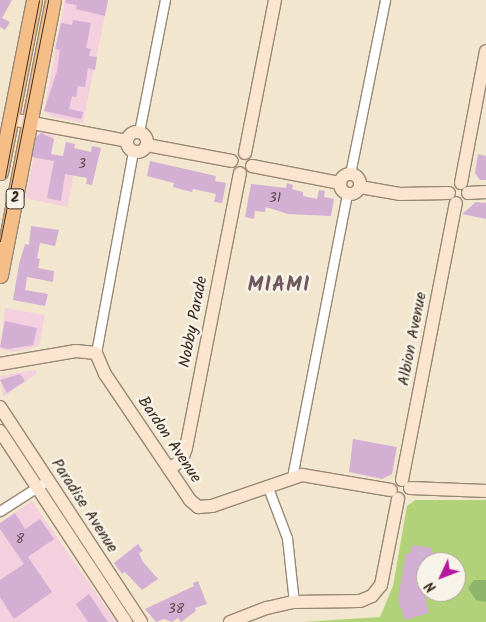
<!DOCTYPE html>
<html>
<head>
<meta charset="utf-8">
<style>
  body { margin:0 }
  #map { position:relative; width:486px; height:622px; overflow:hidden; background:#f3e6ce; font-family:Kalam,sans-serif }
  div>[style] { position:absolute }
  .built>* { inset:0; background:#f4cfde }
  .green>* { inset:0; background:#b2d27a }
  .forest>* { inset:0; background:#8db46a }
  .building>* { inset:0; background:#d3afd4 }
  .roads { filter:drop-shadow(1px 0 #978876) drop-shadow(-1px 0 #978876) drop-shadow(0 1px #978876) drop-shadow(0 -1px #978876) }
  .street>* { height:9px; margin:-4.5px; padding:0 4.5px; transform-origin:4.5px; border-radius:4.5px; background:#fff }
  .secondary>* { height:12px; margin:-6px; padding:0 6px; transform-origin:6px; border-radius:6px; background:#fbe5cf }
  .secondary>.ring { margin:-6px; padding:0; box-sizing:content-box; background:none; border:12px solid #fbe5cf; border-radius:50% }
  .highway>* { height:15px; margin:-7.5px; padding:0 7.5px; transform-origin:7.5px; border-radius:7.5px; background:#f6be87 }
  .tram>* { height:1px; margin:-0.5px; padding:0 0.5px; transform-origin:0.5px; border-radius:0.5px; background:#3b2a1e }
  span { translate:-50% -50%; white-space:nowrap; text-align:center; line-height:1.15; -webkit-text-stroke:5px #f7f3e8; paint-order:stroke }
  .number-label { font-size:14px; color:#614b4c }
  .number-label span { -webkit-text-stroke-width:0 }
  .shield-label span { padding:1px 4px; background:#f7f3e8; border:1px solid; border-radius:4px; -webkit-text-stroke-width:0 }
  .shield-label { font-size:15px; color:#3b2a1e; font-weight:700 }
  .street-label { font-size:16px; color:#3b2a1e }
  .district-label { font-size:21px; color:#70595e; font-weight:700; letter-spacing:1px }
  .north { position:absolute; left:416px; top:552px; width:50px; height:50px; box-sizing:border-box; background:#f7f3e8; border:1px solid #aca397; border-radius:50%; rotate:227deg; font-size:14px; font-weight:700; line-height:20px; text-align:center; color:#3b2a1e }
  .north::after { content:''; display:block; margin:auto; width:18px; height:22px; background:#b5179e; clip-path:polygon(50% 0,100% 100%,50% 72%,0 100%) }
</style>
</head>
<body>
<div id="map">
  <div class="built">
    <i style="clip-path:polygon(65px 0,108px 0,83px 123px,52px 117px,44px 111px)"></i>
    <i style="clip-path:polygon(40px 131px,54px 134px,49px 160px,75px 164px,68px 207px,25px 198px)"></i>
    <i style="clip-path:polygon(5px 308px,45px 315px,39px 346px,13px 352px,0 349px)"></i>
    <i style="clip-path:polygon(36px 370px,36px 374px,3px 397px,0 376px)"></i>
    <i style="clip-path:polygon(32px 501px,116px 622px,0 622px,0 523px)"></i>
  </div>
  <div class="green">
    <i style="clip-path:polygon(evenodd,415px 500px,486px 500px,486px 622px,303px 622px,380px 617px,393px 586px,407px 506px,415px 500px,426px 562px,456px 562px,456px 592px,426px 592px,426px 562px)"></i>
  </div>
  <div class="forest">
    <i style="clip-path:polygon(474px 580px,486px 580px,486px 602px,476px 600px,468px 588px)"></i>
  </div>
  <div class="building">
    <i style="clip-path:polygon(0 0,12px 0,2px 18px,10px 22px,5px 30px,0 27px)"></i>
    <i style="clip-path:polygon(66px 0,108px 0,105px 16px,76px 9px,77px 5px,65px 3px)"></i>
    <i style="clip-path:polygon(73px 20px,91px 23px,86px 48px,91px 49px,89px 56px,97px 57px,95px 70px,88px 68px,85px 87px,78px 86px,76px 97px,72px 96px,69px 109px,83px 112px,81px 119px,44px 111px,57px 71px,60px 50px,55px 49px,61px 23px,72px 25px)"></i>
    <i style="clip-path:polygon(41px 133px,54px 139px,51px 154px,63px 156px,66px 142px,75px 144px,74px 148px,91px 152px,92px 146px,101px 148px,92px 185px,86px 184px,87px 178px,65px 174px,61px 201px,47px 198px,54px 161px,32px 157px,36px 137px)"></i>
    <i style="clip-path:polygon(478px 154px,486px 156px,486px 180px,480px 180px,475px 173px)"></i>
    <i style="clip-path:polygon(150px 161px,216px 176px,215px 181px,226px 183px,222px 203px,214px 202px,216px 194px,193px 189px,192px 192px,184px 190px,173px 187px,174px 183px,147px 176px)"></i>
    <i style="clip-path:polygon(287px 183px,293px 185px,292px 189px,303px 192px,303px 196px,317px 199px,319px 190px,325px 191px,324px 197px,334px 199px,331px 216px,288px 214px,266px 207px,265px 212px,255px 211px,254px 219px,245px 217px,251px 184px,286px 188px)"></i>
    <i style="clip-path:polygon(476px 202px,486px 203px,486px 219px,462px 214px)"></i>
    <i style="clip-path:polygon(31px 226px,59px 230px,55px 246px,40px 243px,37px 258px,40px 259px,38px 268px,54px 271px,53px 282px,27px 277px,25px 290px,48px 294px,45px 306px,13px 300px,19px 264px,25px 244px,29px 245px)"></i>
    <i style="clip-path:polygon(5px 321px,37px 328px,33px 345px,8px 349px,0 347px)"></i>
    <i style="clip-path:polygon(20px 374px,25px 381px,7px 393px,0 380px)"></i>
    <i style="clip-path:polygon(353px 439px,397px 447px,392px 474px,382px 479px,349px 472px)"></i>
    <i style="clip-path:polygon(15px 513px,25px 529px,40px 519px,54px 539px,28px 557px,52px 592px,14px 619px,0 597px,0 580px,24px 564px,0 529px,0 523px)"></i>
    <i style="clip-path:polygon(138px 544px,143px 551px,139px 553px,143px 562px,158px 579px,142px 590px,125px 572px,122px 574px,114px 563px)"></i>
    <i style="clip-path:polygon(412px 545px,432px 548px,431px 552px,440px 554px,438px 562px,426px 562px,426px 592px,439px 594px,425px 598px,429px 613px,405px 620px,398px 600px,406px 553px,410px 554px)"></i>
    <i style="clip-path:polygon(198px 581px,207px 604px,195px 608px,196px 611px,181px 622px,178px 618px,172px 622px,164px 619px,156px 622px,145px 609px,194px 586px,193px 583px)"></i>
    <i style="clip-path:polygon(89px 594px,108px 622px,88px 622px,76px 604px)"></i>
  </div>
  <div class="roads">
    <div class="street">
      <i style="left:139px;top:132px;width:135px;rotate:-78.9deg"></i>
      <i style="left:350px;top:174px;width:177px;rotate:-78.6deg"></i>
      <i style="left:96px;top:353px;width:205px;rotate:-79.6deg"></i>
      <i style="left:292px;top:477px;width:288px;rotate:-79deg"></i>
      <i style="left:267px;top:485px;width:57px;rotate:69.3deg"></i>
      <i style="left:287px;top:538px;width:64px;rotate:83.8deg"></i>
      <i style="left:0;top:511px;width:50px;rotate:-32.7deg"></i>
    </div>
    <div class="secondary">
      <i style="left:11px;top:119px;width:118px;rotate:10.7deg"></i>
      <i class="ring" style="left:127px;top:132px;width:8px;height:8px"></i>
      <i style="left:147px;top:145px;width:86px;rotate:10.7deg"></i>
      <i style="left:245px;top:153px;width:156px;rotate:-78.9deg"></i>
      <i style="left:252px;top:166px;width:90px;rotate:10.9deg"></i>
      <i class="ring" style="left:340px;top:174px;width:8px;height:8px"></i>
      <i style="left:461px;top:183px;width:134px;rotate:-79.3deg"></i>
      <i style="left:360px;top:187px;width:40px;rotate:10deg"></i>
      <i style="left:399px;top:194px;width:50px;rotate:-1.1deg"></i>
      <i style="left:468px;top:193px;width:18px;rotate:-3deg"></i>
      <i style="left:0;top:364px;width:77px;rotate:-9.7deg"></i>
      <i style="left:76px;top:351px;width:20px;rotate:6deg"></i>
      <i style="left:96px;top:353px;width:23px;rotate:67deg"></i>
      <i style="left:105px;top:374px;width:152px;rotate:56deg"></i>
      <i style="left:190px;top:500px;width:11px;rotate:41deg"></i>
      <i style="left:198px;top:507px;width:14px;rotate:-4deg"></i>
      <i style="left:212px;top:506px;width:95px;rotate:-19deg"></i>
      <i style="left:302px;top:475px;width:90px;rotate:9.6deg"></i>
      <i style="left:0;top:407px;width:257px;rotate:56.7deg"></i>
      <i style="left:0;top:431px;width:229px;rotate:56.6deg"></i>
      <i style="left:169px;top:469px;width:16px;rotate:-35deg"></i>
      <i style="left:182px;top:460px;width:13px;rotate:-72deg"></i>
      <i style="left:186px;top:448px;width:280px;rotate:-78.9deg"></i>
      <i style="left:402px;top:480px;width:282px;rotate:-79deg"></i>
      <i style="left:410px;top:488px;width:76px;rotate:2.3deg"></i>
      <i style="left:230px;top:622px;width:40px;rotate:-21deg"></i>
      <i style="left:267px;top:608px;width:28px;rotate:-13deg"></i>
      <i style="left:294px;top:602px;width:66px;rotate:-0.9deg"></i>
      <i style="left:360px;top:601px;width:13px;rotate:-23deg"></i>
      <i style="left:372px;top:596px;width:14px;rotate:-51deg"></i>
      <i style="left:381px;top:585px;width:88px;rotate:-78.8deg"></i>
    </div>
    <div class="highway">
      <i style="left:0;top:172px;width:175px;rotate:-78.8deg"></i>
      <i style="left:0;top:275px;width:280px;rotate:-79.1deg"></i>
    </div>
  </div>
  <div class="tram">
    <i style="left:5px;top:177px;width:180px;rotate:-79.1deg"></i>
    <i style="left:0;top:241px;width:246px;rotate:-78.7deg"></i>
  </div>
  <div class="number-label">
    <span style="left:82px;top:164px">3</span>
    <span style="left:275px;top:198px">31</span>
    <span style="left:20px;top:539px">8</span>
    <span style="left:176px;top:609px">38</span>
  </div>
  <div class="shield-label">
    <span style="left:15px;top:199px">2</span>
  </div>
  <div class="street-label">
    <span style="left:194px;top:322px;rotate:-79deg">Nobby Parade</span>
    <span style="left:413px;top:339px;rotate:-79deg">Albion Avenue</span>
    <span style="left:169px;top:440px;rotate:56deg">Bardon Avenue</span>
    <span style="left:84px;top:506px;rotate:57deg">Paradise Avenue</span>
  </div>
  <div class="district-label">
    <span style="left:279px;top:286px">MIAMI</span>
  </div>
  <div class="north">N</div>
</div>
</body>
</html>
